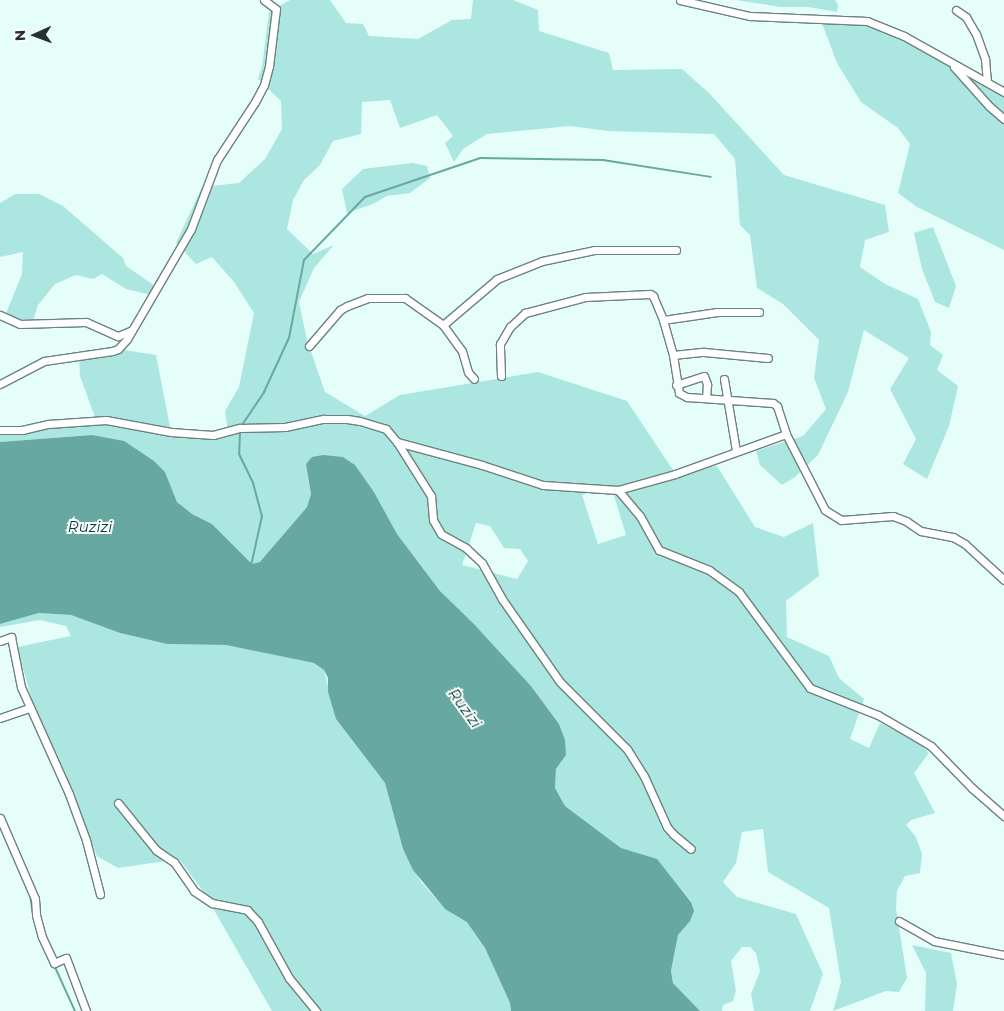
<!DOCTYPE html>
<html>
<head>
<meta charset="utf-8">
<style>
  body { margin:0 }
  #map { position:relative; width:1004px; height:1011px; overflow:hidden; background:#e5fefa; font-family:Montserrat,sans-serif }
  div>[style] { position:absolute }
  .green>* { inset:0; background:#abe7e0 }
  .water>* { inset:0; background:#67a8a0 }
  .stream>* { height:2px; margin:-1px; padding:0 1px; transform-origin:1px; border-radius:1px; background:#67a8a0 }
  .roads { filter:drop-shadow(1px 0 #6c827f) drop-shadow(-1px 0 #6c827f) drop-shadow(0 1px #6c827f) drop-shadow(0 -1px #6c827f) }
  .minor>* { height:7px; margin:-3.5px; padding:0 3.5px; transform-origin:3.5px; border-radius:3.5px; background:#fff }
  span { translate:-50% -50%; white-space:nowrap; text-align:center; line-height:1.15; -webkit-text-stroke:4px #fff; paint-order:stroke }
  .water-label { font-size:15px; color:#003f3a; font-style:italic }
  .north { position:absolute; left:10px; top:10px; width:50px; height:50px; -webkit-text-stroke:4px #fff; paint-order:stroke; rotate:268deg; font-size:14px; font-weight:700; line-height:20px; text-align:center; color:#283130 }
  .north::after { content:''; display:block; margin:auto; width:18px; height:22px; background:#283130; clip-path:polygon(50% 0,100% 100%,50% 72%,0 100%) }
</style>
</head>
<body>
<div id="map">
  <div class="green">
    <i style="clip-path:polygon(evenodd,290px 0,330px 0,346px 23px,363px 24px,369px 36px,418px 39px,452px 20px,471px 19px,473px 0,513px 0,538px 10px,539px 31px,609px 53px,613px 70px,682px 69px,709px 93px,784px 175px,885px 205px,889px 232px,865px 240px,860px 267px,885px 284px,918px 299px,931px 332px,930px 345px,943px 355px,937px 370px,958px 386px,949px 426px,927px 479px,903px 464px,916px 439px,890px 389px,909px 358px,864px 330px,848px 392px,818px 455px,795px 477px,782px 485px,760px 465px,756px 451px,803px 436px,826px 409px,814px 378px,819px 340px,783px 304px,757px 288px,750px 235px,740px 225px,735px 159px,714px 134px,608px 131px,570px 126px,487px 134px,463px 149px,454px 162px,445px 143px,453px 136px,437px 115px,400px 128px,390px 100px,362px 102px,361px 134px,333px 141px,320px 165px,304px 180px,293px 200px,287px 229px,313px 254px,334px 245px,314px 268px,299px 302px,307px 340px,325px 392px,365px 416px,400px 395px,538px 372px,627px 401px,673px 470px,717px 466px,755px 527px,784px 537px,813px 523px,819px 576px,786px 601px,787px 637px,829px 656px,839px 678px,864px 699px,850px 739px,869px 748px,880px 723px,919px 743px,929px 753px,914px 773px,935px 813px,911px 820px,906px 825px,916px 837px,922px 854px,920px 873px,905px 876px,897px 891px,896px 908px,907px 978px,899px 992px,886px 991px,833px 1011px,841px 982px,829px 908px,768px 872px,763px 829px,742px 832px,736px 863px,723px 882px,737px 897px,796px 914px,823px 974px,810px 1011px,754px 1011px,751px 994px,760px 971px,756px 953px,750px 947px,742px 947px,731px 961px,736px 991px,733px 1001px,723px 1005px,722px 1011px,700px 1011px,673px 983px,671px 971px,678px 935px,683px 929px,691px 901px,657px 860px,621px 848px,565px 806px,555px 788px,556px 769px,566px 755px,559px 724px,531px 686px,473px 623px,440px 591px,397px 534px,374px 492px,355px 465px,343px 457px,306px 464px,311px 494px,307px 507px,260px 563px,252px 564px,212px 524px,192px 514px,177px 502px,165px 472px,92px 435px,0 442px,0 430px,96px 420px,80px 376px,79px 355px,118px 349px,156px 355px,171px 432px,228px 432px,225px 411px,239px 387px,254px 313px,234px 282px,212px 257px,196px 264px,176px 243px,202px 187px,239px 183px,265px 159px,282px 129px,281px 101px,258px 79px,262px 67px,269px 12px,290px 0,611px 486px,626px 535px,598px 544px,582px 495px,611px 486px,290px 0,476px 523px,490px 526px,504px 548px,520px 549px,528px 561px,517px 579px,462px 565px,476px 523px)"></i>
    <i style="clip-path:polygon(737px 0,835px 0,838px 5px,837px 12px,808px 7px,780px 7px)"></i>
    <i style="clip-path:polygon(820px 18px,882px 26px,1001px 90px,1004px 84px,1004px 250px,917px 207px,898px 193px,910px 144px,898px 128px,861px 102px,837px 63px)"></i>
    <i style="clip-path:polygon(412px 163px,427px 166px,430px 178px,410px 193px,387px 196px,373px 204px,347px 213px,342px 189px,363px 169px)"></i>
    <i style="clip-path:polygon(15px 194px,39px 194px,63px 206px,123px 258px,126px 266px,155px 286px,151px 295px,126px 289px,102px 274px,93px 279px,76px 275px,55px 284px,38px 305px,32px 324px,5px 316px,22px 274px,23px 252px,0 257px,0 203px)"></i>
    <i style="clip-path:polygon(933px 227px,956px 286px,949px 308px,935px 302px,922px 269px,914px 233px)"></i>
    <i style="clip-path:polygon(39px 613px,71px 615px,120px 633px,167px 644px,226px 645px,314px 663px,324px 670px,336px 719px,385px 783px,403px 849px,421px 882px,445px 909px,467px 921px,485px 948px,510px 1003px,511px 1011px,272px 1011px,203px 891px,179px 859px,118px 868px,97px 856px,35px 711px,17px 647px,71px 636px,66px 626px,40px 620px,0 627px,0 624px)"></i>
    <i style="clip-path:polygon(912px 945px,951px 953px,957px 984px,953px 1011px,925px 1011px,926px 973px)"></i>
  </div>
  <div class="water">
    <i style="clip-path:polygon(92px 435px,124px 441px,154px 461px,165px 472px,177px 502px,192px 514px,212px 524px,252px 564px,260px 562px,307px 507px,311px 494px,306px 464px,312px 457px,323px 455px,343px 457px,355px 465px,374px 492px,397px 534px,440px 591px,473px 623px,531px 686px,559px 724px,565px 740px,566px 755px,556px 769px,555px 788px,565px 806px,621px 848px,657px 859px,691px 902px,694px 911px,690px 921px,678px 935px,671px 971px,673px 983px,700px 1011px,511px 1011px,510px 1003px,485px 948px,467px 922px,445px 909px,413px 870px,403px 849px,385px 783px,336px 719px,328px 692px,328px 678px,324px 670px,314px 663px,226px 645px,167px 644px,120px 633px,71px 615px,39px 613px,0 624px,0 442px)"></i>
  </div>
  <div class="stream">
    <i style="left:242px;top:425px;width:40px;rotate:-56deg"></i>
    <i style="left:264px;top:392px;width:60px;rotate:-65.2deg"></i>
    <i style="left:289px;top:338px;width:79px;rotate:-79.1deg"></i>
    <i style="left:304px;top:260px;width:88px;rotate:-45.9deg"></i>
    <i style="left:365px;top:197px;width:121px;rotate:-18.7deg"></i>
    <i style="left:480px;top:158px;width:123px;rotate:0.9deg"></i>
    <i style="left:603px;top:160px;width:109px;rotate:8.9deg"></i>
    <i style="left:240px;top:431px;width:23px;rotate:92deg"></i>
    <i style="left:239px;top:454px;width:32px;rotate:64deg"></i>
    <i style="left:253px;top:483px;width:34px;rotate:75deg"></i>
    <i style="left:262px;top:516px;width:51px;rotate:102.4deg"></i>
    <i style="left:30px;top:895px;width:18px;rotate:81deg"></i>
    <i style="left:54px;top:965px;width:51px;rotate:65.5deg"></i>
  </div>
  <div class="roads">
    <div class="minor">
      <i style="left:680px;top:0;width:72px;rotate:12.9deg"></i>
      <i style="left:750px;top:16px;width:117px;rotate:2.4deg"></i>
      <i style="left:867px;top:21px;width:40px;rotate:22deg"></i>
      <i style="left:904px;top:36px;width:115px;rotate:29.2deg"></i>
      <i style="left:956px;top:10px;width:12px;rotate:35deg"></i>
      <i style="left:966px;top:17px;width:20px;rotate:60deg"></i>
      <i style="left:976px;top:34px;width:27px;rotate:70deg"></i>
      <i style="left:985px;top:59px;width:22px;rotate:85deg"></i>
      <i style="left:954px;top:67px;width:52px;rotate:48.1deg"></i>
      <i style="left:989px;top:106px;width:20px;rotate:41deg"></i>
      <i style="left:0;top:315px;width:22px;rotate:24deg"></i>
      <i style="left:20px;top:324px;width:66px;rotate:-1.7deg"></i>
      <i style="left:86px;top:322px;width:35px;rotate:24deg"></i>
      <i style="left:118px;top:336px;width:15px;rotate:-23deg"></i>
      <i style="left:663px;top:320px;width:55px;rotate:-8.4deg"></i>
      <i style="left:717px;top:312px;width:42px"></i>
      <i style="left:443px;top:325px;width:71px;rotate:-40.4deg"></i>
      <i style="left:497px;top:279px;width:48px;rotate:-21.8deg"></i>
      <i style="left:542px;top:261px;width:53px;rotate:-11.9deg"></i>
      <i style="left:594px;top:250px;width:82px"></i>
      <i style="left:309px;top:346px;width:48px;rotate:-49.3deg"></i>
      <i style="left:340px;top:310px;width:8px;rotate:-30deg"></i>
      <i style="left:347px;top:306px;width:22px;rotate:-21deg"></i>
      <i style="left:368px;top:298px;width:37px"></i>
      <i style="left:405px;top:298px;width:47px;rotate:35.4deg"></i>
      <i style="left:443px;top:325px;width:32px;rotate:54deg"></i>
      <i style="left:462px;top:351px;width:22px;rotate:74deg"></i>
      <i style="left:468px;top:372px;width:9px;rotate:49deg"></i>
      <i style="left:673px;top:355px;width:31px;rotate:-6deg"></i>
      <i style="left:704px;top:352px;width:64px;rotate:5.4deg"></i>
      <i style="left:501px;top:376px;width:32px;rotate:-92deg"></i>
      <i style="left:500px;top:344px;width:20px;rotate:-60deg"></i>
      <i style="left:510px;top:327px;width:21px;rotate:-43deg"></i>
      <i style="left:525px;top:313px;width:62px;rotate:-14.9deg"></i>
      <i style="left:585px;top:297px;width:65px;rotate:-2.6deg"></i>
      <i style="left:650px;top:294px;width:4px;rotate:34deg"></i>
      <i style="left:653px;top:296px;width:26px;rotate:67deg"></i>
      <i style="left:663px;top:320px;width:36px;rotate:74deg"></i>
      <i style="left:673px;top:355px;width:38px;rotate:81deg"></i>
      <i style="left:679px;top:393px;width:9px;rotate:27deg"></i>
      <i style="left:687px;top:397px;width:86px;rotate:4deg"></i>
      <i style="left:773px;top:403px;width:5px;rotate:37deg"></i>
      <i style="left:777px;top:406px;width:29px;rotate:72deg"></i>
      <i style="left:724px;top:379px;width:73px;rotate:80.5deg"></i>
      <i style="left:0;top:384px;width:50px;rotate:-27.6deg"></i>
      <i style="left:44px;top:361px;width:69px;rotate:-8.4deg"></i>
      <i style="left:112px;top:351px;width:6px;rotate:-18deg"></i>
      <i style="left:118px;top:349px;width:13px;rotate:-48deg"></i>
      <i style="left:127px;top:339px;width:127px;rotate:-59.8deg"></i>
      <i style="left:191px;top:229px;width:74px;rotate:-69.4deg"></i>
      <i style="left:217px;top:160px;width:69px;rotate:-56.8deg"></i>
      <i style="left:255px;top:102px;width:19px;rotate:-62deg"></i>
      <i style="left:264px;top:85px;width:20px;rotate:-75deg"></i>
      <i style="left:269px;top:66px;width:57px;rotate:-83deg"></i>
      <i style="left:276px;top:9px;width:15px;rotate:-143deg"></i>
      <i style="left:676px;top:385px;width:29px;rotate:-18deg"></i>
      <i style="left:704px;top:376px;width:9px;rotate:69deg"></i>
      <i style="left:707px;top:384px;width:14px;rotate:94deg"></i>
      <i style="left:0;top:430px;width:22px"></i>
      <i style="left:22px;top:430px;width:27px;rotate:-13deg"></i>
      <i style="left:48px;top:424px;width:58px;rotate:-3.9deg"></i>
      <i style="left:106px;top:420px;width:66px;rotate:10.5deg"></i>
      <i style="left:171px;top:432px;width:42px;rotate:4.1deg"></i>
      <i style="left:213px;top:435px;width:28px;rotate:-15deg"></i>
      <i style="left:240px;top:428px;width:45px;rotate:-1.3deg"></i>
      <i style="left:285px;top:427px;width:40px;rotate:-12deg"></i>
      <i style="left:324px;top:419px;width:23px"></i>
      <i style="left:347px;top:419px;width:13px;rotate:9deg"></i>
      <i style="left:360px;top:421px;width:27px;rotate:17deg"></i>
      <i style="left:386px;top:429px;width:17px;rotate:50deg"></i>
      <i style="left:397px;top:442px;width:88px;rotate:15.1deg"></i>
      <i style="left:482px;top:465px;width:64px;rotate:18.2deg"></i>
      <i style="left:543px;top:485px;width:75px;rotate:3.8deg"></i>
      <i style="left:618px;top:490px;width:34px;rotate:50deg"></i>
      <i style="left:640px;top:516px;width:39px;rotate:61deg"></i>
      <i style="left:659px;top:550px;width:54px;rotate:21.8deg"></i>
      <i style="left:709px;top:570px;width:37px;rotate:36deg"></i>
      <i style="left:739px;top:592px;width:119px;rotate:53.5deg"></i>
      <i style="left:810px;top:688px;width:73px;rotate:21.7deg"></i>
      <i style="left:878px;top:715px;width:44px;rotate:30.1deg"></i>
      <i style="left:916px;top:737px;width:17px;rotate:31deg"></i>
      <i style="left:931px;top:746px;width:59px;rotate:45.7deg"></i>
      <i style="left:972px;top:788px;width:43px;rotate:41.2deg"></i>
      <i style="left:397px;top:442px;width:64px;rotate:57.8deg"></i>
      <i style="left:431px;top:496px;width:24px;rotate:85deg"></i>
      <i style="left:433px;top:520px;width:16px;rotate:60deg"></i>
      <i style="left:441px;top:534px;width:29px;rotate:29deg"></i>
      <i style="left:466px;top:548px;width:22px;rotate:43deg"></i>
      <i style="left:482px;top:563px;width:41px;rotate:60.9deg"></i>
      <i style="left:502px;top:599px;width:101px;rotate:55.1deg"></i>
      <i style="left:560px;top:682px;width:95px;rotate:45deg"></i>
      <i style="left:627px;top:749px;width:32px;rotate:58deg"></i>
      <i style="left:644px;top:776px;width:56px;rotate:65.7deg"></i>
      <i style="left:667px;top:827px;width:9px;rotate:49deg"></i>
      <i style="left:673px;top:834px;width:23px;rotate:40deg"></i>
      <i style="left:618px;top:490px;width:59px;rotate:-15.7deg"></i>
      <i style="left:675px;top:474px;width:118px;rotate:-19.8deg"></i>
      <i style="left:786px;top:434px;width:85px;rotate:62.8deg"></i>
      <i style="left:825px;top:510px;width:19px;rotate:32deg"></i>
      <i style="left:841px;top:520px;width:52px;rotate:-4.4deg"></i>
      <i style="left:893px;top:516px;width:14px;rotate:21deg"></i>
      <i style="left:906px;top:521px;width:18px;rotate:34deg"></i>
      <i style="left:921px;top:531px;width:33px;rotate:11deg"></i>
      <i style="left:953px;top:537px;width:14px;rotate:30deg"></i>
      <i style="left:965px;top:544px;width:53px;rotate:42.7deg"></i>
      <i style="left:0;top:641px;width:12px;rotate:-20deg"></i>
      <i style="left:11px;top:637px;width:51px;rotate:78.7deg"></i>
      <i style="left:21px;top:687px;width:117px;rotate:65.8deg"></i>
      <i style="left:69px;top:794px;width:49px;rotate:69.7deg"></i>
      <i style="left:86px;top:840px;width:56px;rotate:75.5deg"></i>
      <i style="left:0;top:718px;width:31px;rotate:-19deg"></i>
      <i style="left:118px;top:803px;width:60px;rotate:51deg"></i>
      <i style="left:156px;top:850px;width:22px;rotate:34deg"></i>
      <i style="left:174px;top:862px;width:35px;rotate:55deg"></i>
      <i style="left:194px;top:891px;width:22px;rotate:34deg"></i>
      <i style="left:212px;top:903px;width:36px;rotate:11deg"></i>
      <i style="left:247px;top:910px;width:16px;rotate:47deg"></i>
      <i style="left:258px;top:922px;width:64px;rotate:61deg"></i>
      <i style="left:289px;top:978px;width:43px;rotate:50.7deg"></i>
      <i style="left:0;top:818px;width:88px;rotate:66.6deg"></i>
      <i style="left:35px;top:899px;width:16px;rotate:86deg"></i>
      <i style="left:36px;top:915px;width:23px;rotate:75deg"></i>
      <i style="left:42px;top:937px;width:29px;rotate:65deg"></i>
      <i style="left:54px;top:963px;width:13px;rotate:-23deg"></i>
      <i style="left:66px;top:958px;width:57px;rotate:69.3deg"></i>
      <i style="left:899px;top:921px;width:40px;rotate:29.7deg"></i>
      <i style="left:934px;top:941px;width:71px;rotate:11.3deg"></i>
    </div>
  </div>
  <div class="water-label">
    <span style="left:90px;top:527px">Ruzizi</span>
    <span style="left:465px;top:708px;rotate:54deg">Ruzizi</span>
  </div>
  <div class="north">N</div>
</div>
</body>
</html>
